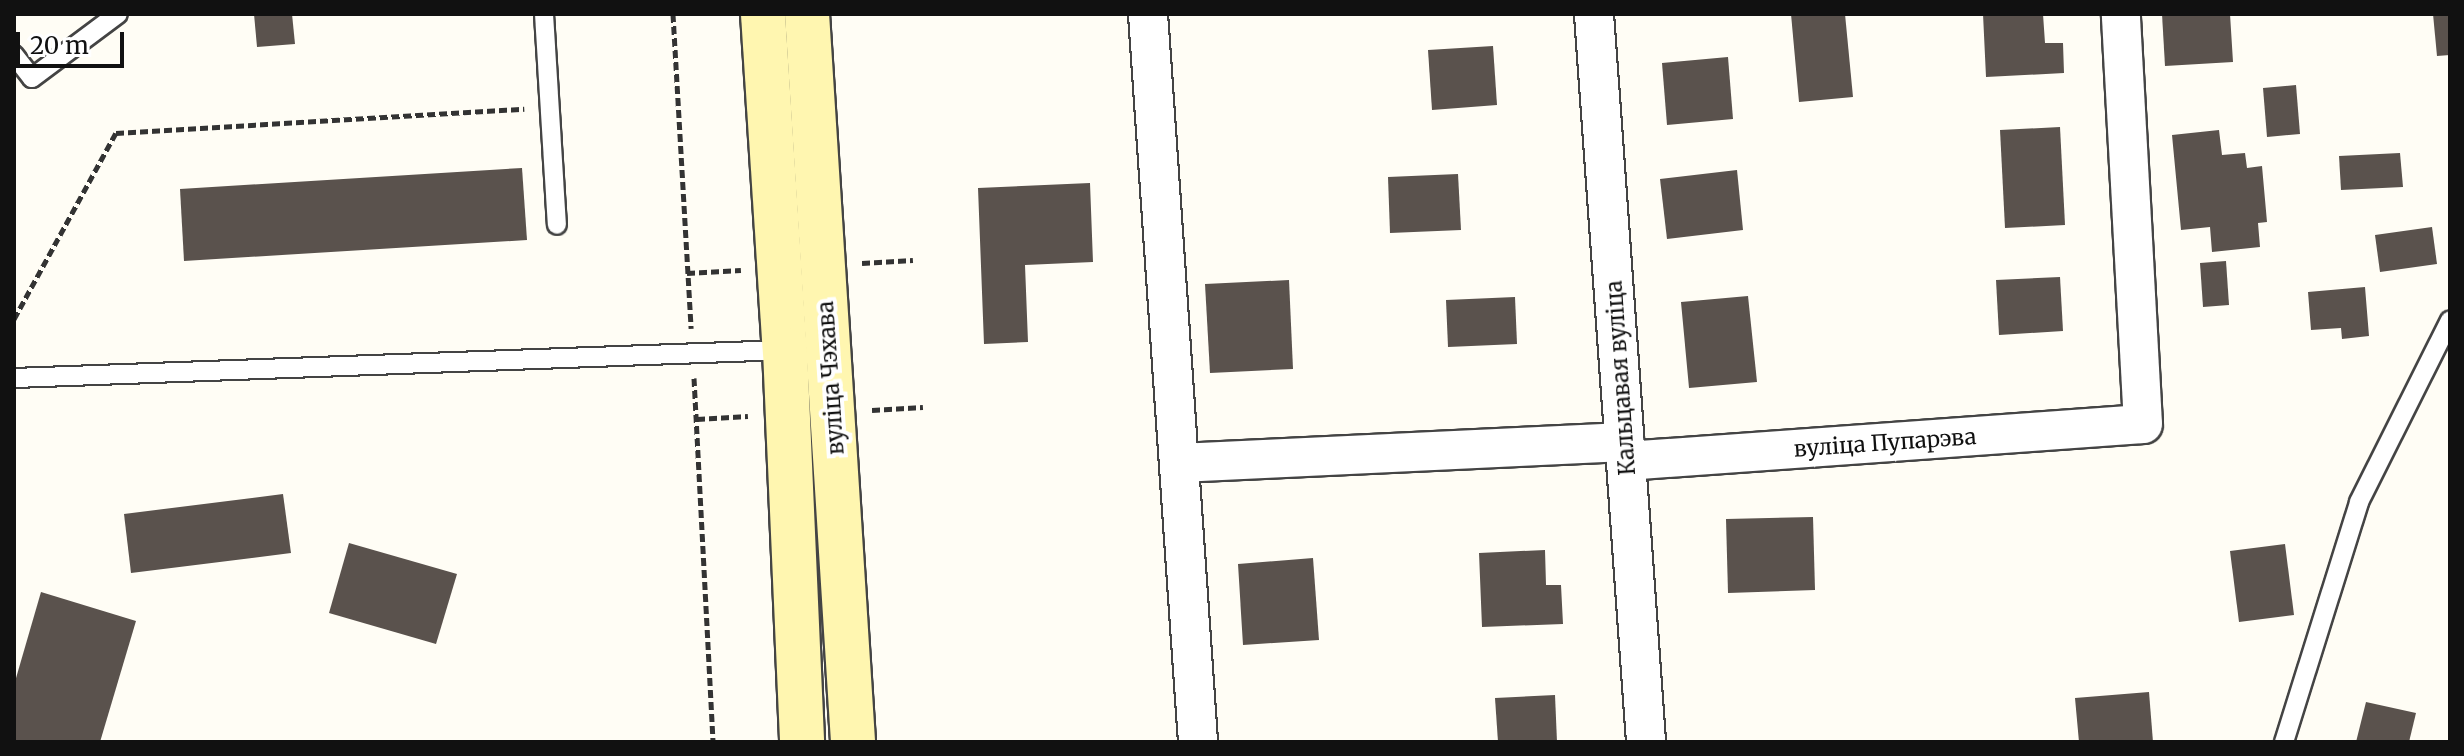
<!DOCTYPE html>
<html>
<head>
<meta charset="utf-8">
<style>
  body { margin:0 }
  #map { position:relative; width:2464px; height:756px; overflow:hidden; background:#fffdf5; font-family:Merriweather,serif }
  div>[style] { position:absolute }
  .building>* { inset:0; background:#5a524d }
  .path>* { height:5px; margin-top:-2.5px; transform-origin:0; background:repeating-linear-gradient(90deg,#333 0 8px,transparent 0 12px) }
  .roads { filter:drop-shadow(2px 0 #444) drop-shadow(-2px 0 #444) drop-shadow(0 2px #444) drop-shadow(0 -2px #444) }
  .lane>* { height:18px; margin:-9px; padding:0 9px; transform-origin:9px; border-radius:9px; background:#fff }
  .street>* { height:38px; margin:-19px; padding:0 19px; transform-origin:19px; border-radius:19px; background:#fff }
  .secondary>* { height:44px; margin:-22px; padding:0 22px; transform-origin:22px; border-radius:22px; background:#fff6b0 }
  span { translate:-50% -50%; white-space:nowrap; text-align:center; line-height:1.15; -webkit-text-stroke:8px #fff; paint-order:stroke }
  .street-label { font-size:22px; color:#111 }
  .frame { position:absolute; inset:0; border:16px solid #111; pointer-events:none }
  .scale { position:absolute; left:16px; top:32px; width:108px; height:36px; box-sizing:border-box; border:4px solid #111; border-top:0; padding-left:10px; font-size:24px; line-height:28px; white-space:nowrap; color:#111; -webkit-text-stroke:6px #fff; paint-order:stroke }
</style>
</head>
<body>
<div id="map">
  <div class="building">
    <i style="clip-path:polygon(254px 14px,292px 14px,295px 44px,257px 47px)"></i>
    <i style="clip-path:polygon(1791px 14px,1845px 14px,1853px 97px,1799px 102px)"></i>
    <i style="clip-path:polygon(1983px 14px,2043px 14px,2045px 43px,2063px 43px,2064px 73px,1986px 77px)"></i>
    <i style="clip-path:polygon(2162px 14px,2230px 14px,2233px 62px,2165px 66px)"></i>
    <i style="clip-path:polygon(2433px 14px,2450px 14px,2450px 55px,2437px 56px)"></i>
    <i style="clip-path:polygon(1493px 46px,1497px 105px,1432px 110px,1428px 50px)"></i>
    <i style="clip-path:polygon(1728px 57px,1733px 119px,1667px 125px,1662px 63px)"></i>
    <i style="clip-path:polygon(2296px 85px,2300px 134px,2267px 137px,2263px 88px)"></i>
    <i style="clip-path:polygon(2060px 127px,2065px 225px,2005px 228px,2000px 130px)"></i>
    <i style="clip-path:polygon(2219px 130px,2222px 155px,2245px 153px,2247px 168px,2262px 166px,2267px 222px,2258px 223px,2260px 247px,2212px 252px,2210px 227px,2181px 230px,2172px 135px)"></i>
    <i style="clip-path:polygon(2400px 153px,2403px 187px,2341px 190px,2339px 156px)"></i>
    <i style="clip-path:polygon(522px 168px,527px 240px,184px 261px,180px 189px)"></i>
    <i style="clip-path:polygon(1737px 170px,1743px 230px,1667px 239px,1660px 179px)"></i>
    <i style="clip-path:polygon(1458px 174px,1461px 230px,1390px 233px,1388px 177px)"></i>
    <i style="clip-path:polygon(1090px 183px,1093px 262px,1025px 265px,1028px 342px,984px 344px,978px 188px)"></i>
    <i style="clip-path:polygon(2432px 227px,2437px 264px,2380px 272px,2375px 235px)"></i>
    <i style="clip-path:polygon(2226px 261px,2229px 305px,2203px 307px,2200px 263px)"></i>
    <i style="clip-path:polygon(2060px 277px,2063px 331px,1999px 335px,1996px 280px)"></i>
    <i style="clip-path:polygon(1289px 280px,1293px 369px,1210px 373px,1205px 284px)"></i>
    <i style="clip-path:polygon(2365px 287px,2369px 336px,2342px 339px,2341px 328px,2311px 330px,2308px 292px)"></i>
    <i style="clip-path:polygon(1748px 296px,1757px 382px,1689px 388px,1681px 302px)"></i>
    <i style="clip-path:polygon(1515px 297px,1517px 344px,1448px 347px,1446px 300px)"></i>
    <i style="clip-path:polygon(283px 494px,291px 553px,131px 573px,124px 514px)"></i>
    <i style="clip-path:polygon(1813px 517px,1815px 590px,1728px 593px,1726px 519px)"></i>
    <i style="clip-path:polygon(349px 543px,457px 574px,436px 644px,329px 613px)"></i>
    <i style="clip-path:polygon(2285px 544px,2294px 615px,2239px 622px,2230px 551px)"></i>
    <i style="clip-path:polygon(1545px 550px,1546px 585px,1561px 585px,1563px 624px,1482px 627px,1479px 553px)"></i>
    <i style="clip-path:polygon(1313px 558px,1319px 640px,1243px 645px,1238px 564px)"></i>
    <i style="clip-path:polygon(41px 592px,136px 621px,100px 742px,14px 742px,14px 685px)"></i>
    <i style="clip-path:polygon(2149px 692px,2153px 742px,2079px 742px,2075px 698px)"></i>
    <i style="clip-path:polygon(1555px 695px,1557px 742px,1498px 742px,1495px 698px)"></i>
    <i style="clip-path:polygon(2366px 702px,2416px 713px,2409px 742px,2356px 742px)"></i>
  </div>
  <div class="path">
    <i style="left:673px;top:14px;width:315px;rotate:86.7deg"></i>
    <i style="left:862px;top:263px;width:51px;rotate:-3.4deg"></i>
    <i style="left:687px;top:273px;width:54px;rotate:-3.2deg"></i>
    <i style="left:14px;top:319px;width:212px;rotate:-61.3deg"></i>
    <i style="left:116px;top:133px;width:409px;rotate:-3.4deg"></i>
    <i style="left:694px;top:378px;width:364px;rotate:87deg"></i>
    <i style="left:872px;top:410px;width:51px;rotate:-3.4deg"></i>
    <i style="left:697px;top:419px;width:51px;rotate:-3.4deg"></i>
  </div>
  <div class="roads">
    <div class="lane">
      <i style="left:544px;top:14px;width:211px;rotate:86.5deg"></i>
      <i style="left:14px;top:55px;width:29px;rotate:52deg"></i>
      <i style="left:32px;top:78px;width:107px;rotate:-36.7deg"></i>
      <i style="left:14px;top:378px;width:772px;rotate:-2.08deg"></i>
      <i style="left:2284px;top:742px;width:251px;rotate:-72.6deg"></i>
      <i style="left:2359px;top:502px;width:203px;rotate:-63.4deg"></i>
    </div>
    <div class="street">
      <i style="left:1148px;top:14px;width:730px;rotate:86.07deg"></i>
      <i style="left:1594px;top:14px;width:730px;rotate:85.91deg"></i>
      <i style="left:1626px;top:461px;width:518px;rotate:-4.09deg"></i>
      <i style="left:2143px;top:424px;width:411px;rotate:-93.1deg"></i>
      <i style="left:1179px;top:463px;width:446px;rotate:-2.7deg"></i>
    </div>
    <div class="secondary">
      <i style="left:763px;top:14px;width:337px;rotate:86.3deg"></i>
      <i style="left:785px;top:350px;width:392px;rotate:87.5deg"></i>
      <i style="left:807px;top:14px;width:729px;rotate:86.38deg"></i>
    </div>
  </div>
  <div class="street-label">
    <span style="left:831px;top:378px;rotate:-94deg">вуліца Чэхава</span>
    <span style="left:1621px;top:378px;rotate:-94deg">Кальцавая вуліца</span>
    <span style="left:1885px;top:443px;rotate:-4deg">вуліца Пупарэва</span>
  </div>
  <div class="frame"></div>
  <div class="scale">20 m</div>
</div>
</body>
</html>
